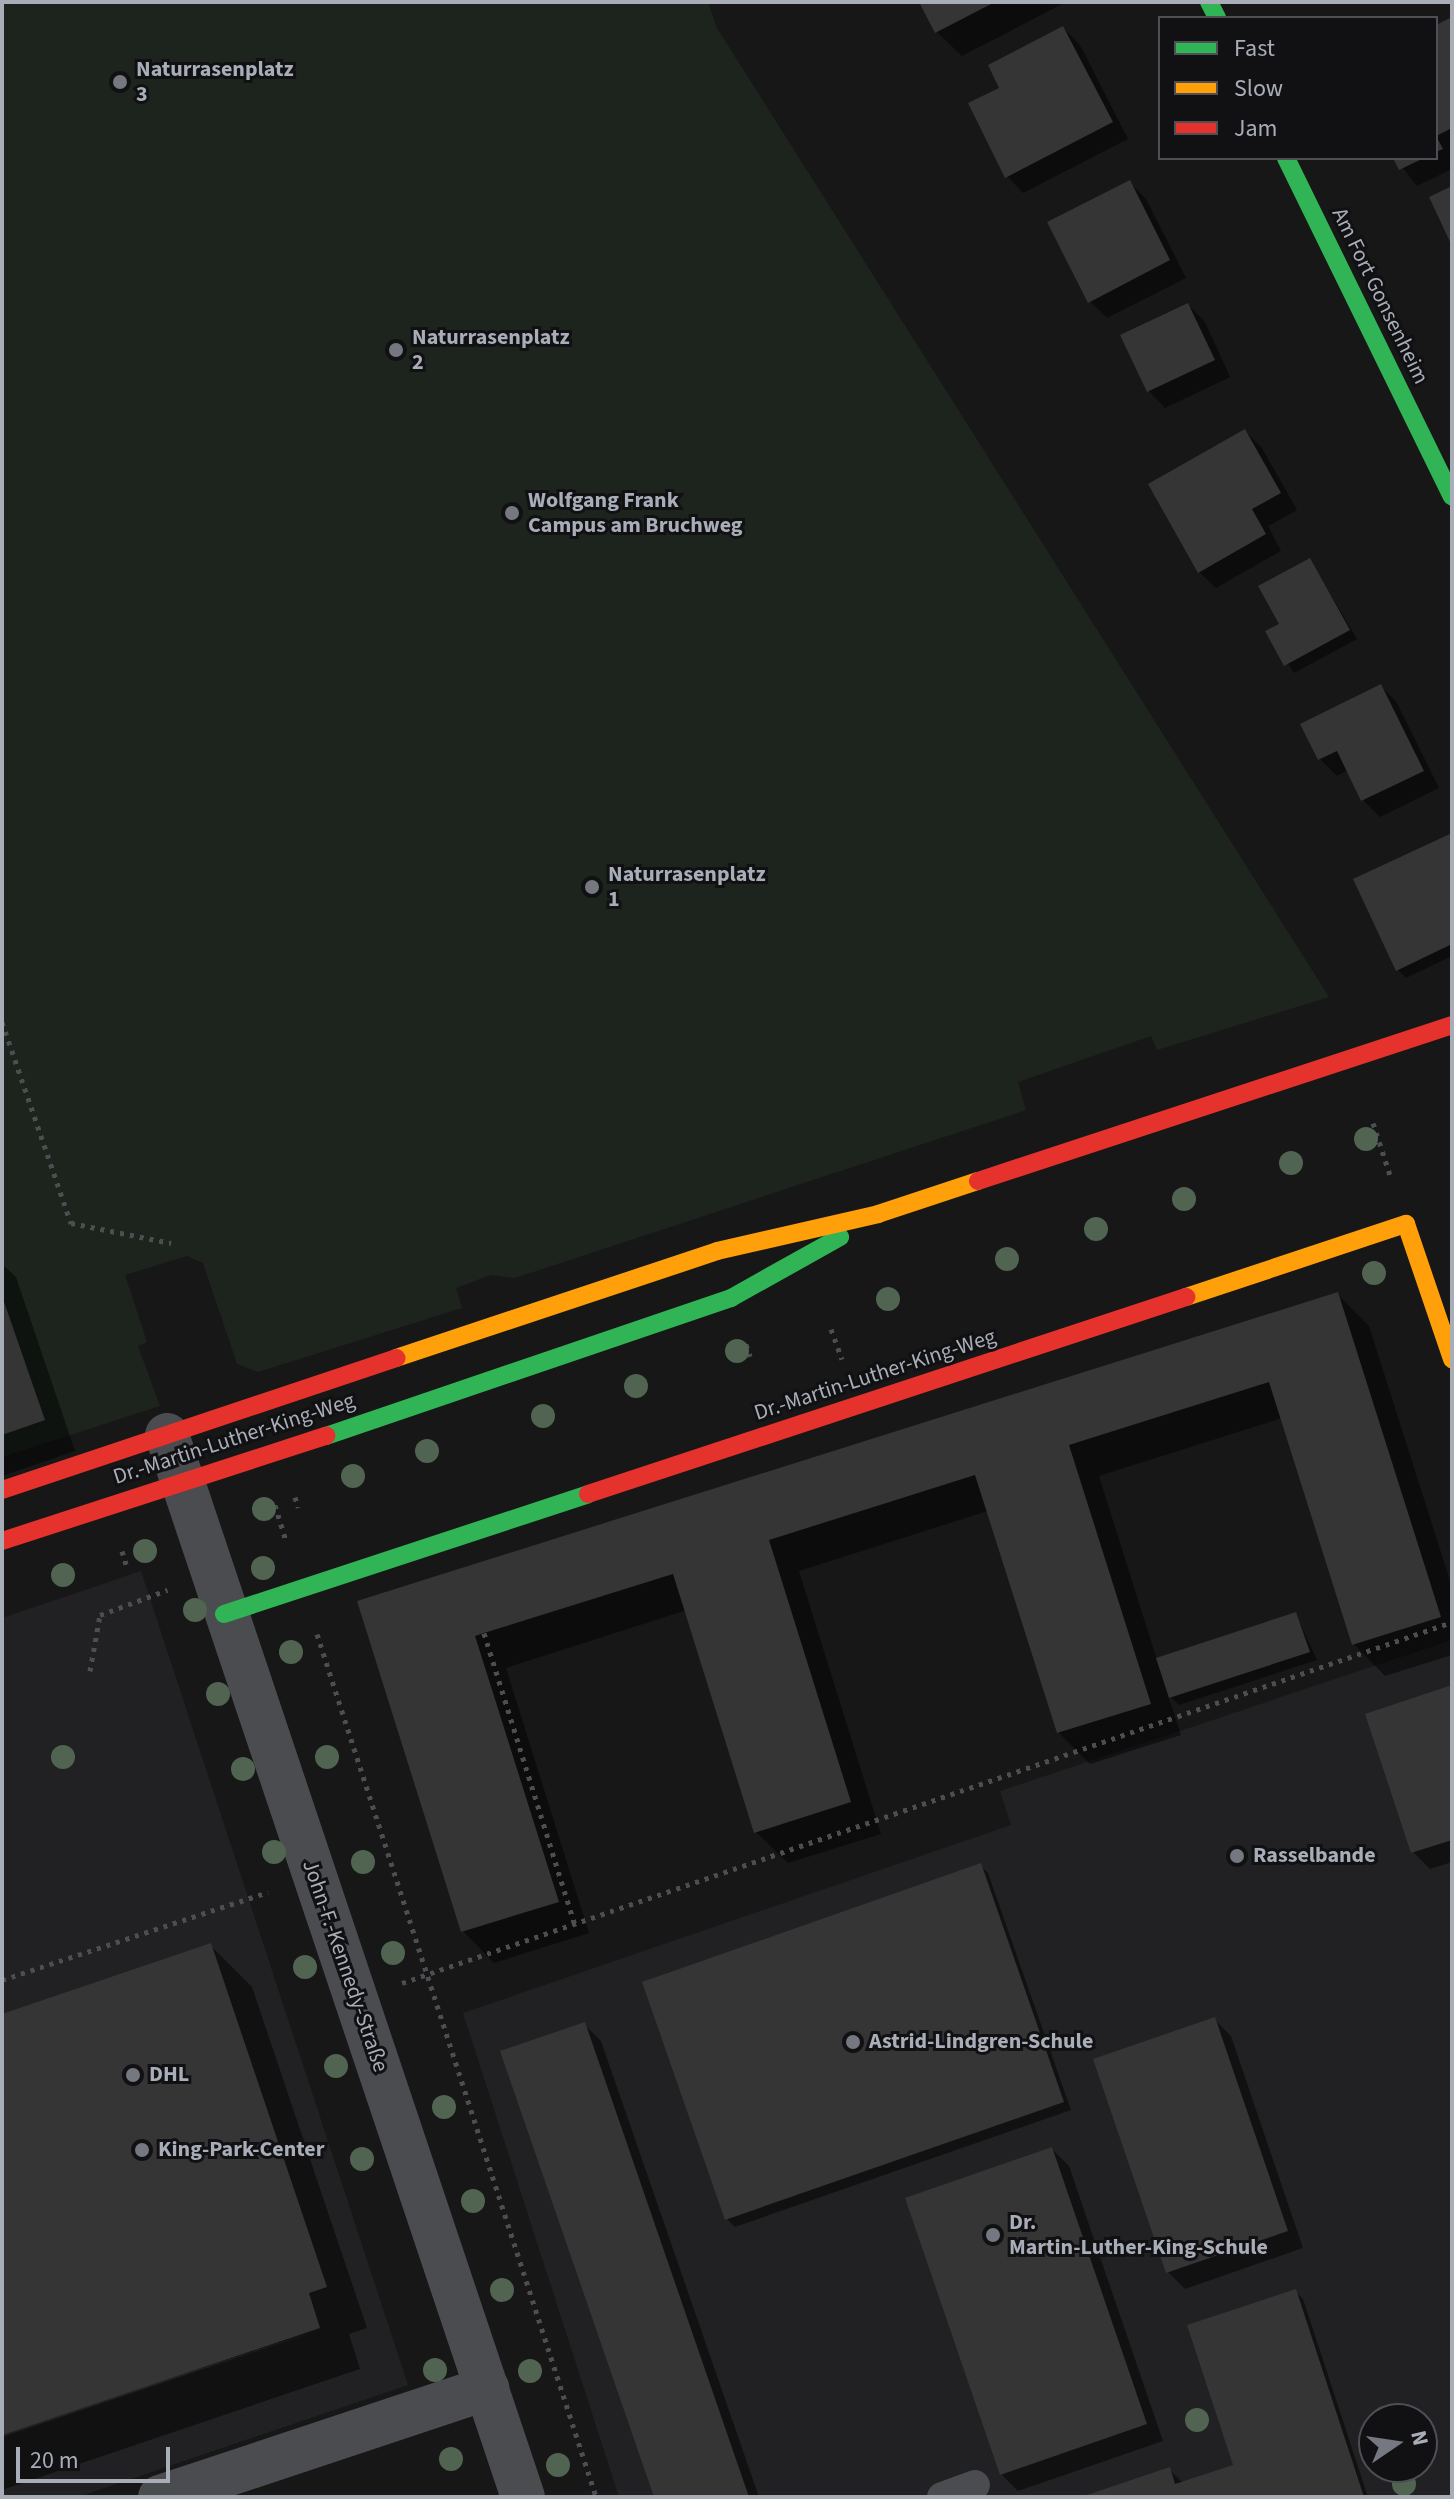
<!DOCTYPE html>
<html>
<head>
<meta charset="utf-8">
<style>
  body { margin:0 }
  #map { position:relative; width:1454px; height:2499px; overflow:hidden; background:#171717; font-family:"Source Sans 3",sans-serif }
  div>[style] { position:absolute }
  .built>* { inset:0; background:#212123 }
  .green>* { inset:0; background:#1d241e }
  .shadow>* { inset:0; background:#0007 }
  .building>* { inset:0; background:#353536 }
  .path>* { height:5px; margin-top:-2.5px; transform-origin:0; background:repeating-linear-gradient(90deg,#4d4e52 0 4px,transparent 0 10px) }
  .lane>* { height:30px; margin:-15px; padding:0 15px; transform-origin:15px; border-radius:15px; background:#4b4c50 }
  .street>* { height:44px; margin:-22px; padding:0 22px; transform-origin:22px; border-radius:22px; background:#4b4c50 }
  .fast>* { height:18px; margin:-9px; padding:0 9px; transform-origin:9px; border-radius:9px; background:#30b455 }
  .slow>* { height:18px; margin:-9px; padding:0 9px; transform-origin:9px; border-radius:9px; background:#ff9f0a }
  .jam>* { height:18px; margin:-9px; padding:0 9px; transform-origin:9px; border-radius:9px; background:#e5322d }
  .trees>* { width:24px; height:24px; margin:-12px; border-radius:50%; background:#506451 }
  .dots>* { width:22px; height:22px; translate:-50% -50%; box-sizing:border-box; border:4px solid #111113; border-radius:50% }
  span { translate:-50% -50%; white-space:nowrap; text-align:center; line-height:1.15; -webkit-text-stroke:6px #111113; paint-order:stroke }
  .poi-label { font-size:22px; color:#a8adb8; font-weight:700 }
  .left { translate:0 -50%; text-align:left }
  .street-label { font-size:22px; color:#a8adb8 }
  .frame { position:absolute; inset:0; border:4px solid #a8adb8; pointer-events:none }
  .legend { position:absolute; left:1158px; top:16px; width:280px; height:144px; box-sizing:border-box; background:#111113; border:2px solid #4d4f55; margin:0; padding:10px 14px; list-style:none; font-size:24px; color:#a8adb8 }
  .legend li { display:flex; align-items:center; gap:16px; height:40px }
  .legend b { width:40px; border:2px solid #4d4f55 }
  .north { position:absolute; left:1358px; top:2403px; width:80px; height:80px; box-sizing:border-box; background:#111113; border:2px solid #4d4f55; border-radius:50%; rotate:77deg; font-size:22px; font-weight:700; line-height:32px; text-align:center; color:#a8adb8 }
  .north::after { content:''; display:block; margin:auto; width:28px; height:36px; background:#757880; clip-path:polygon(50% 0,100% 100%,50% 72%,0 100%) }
  .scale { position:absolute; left:16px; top:2447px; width:154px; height:36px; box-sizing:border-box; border:4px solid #a8adb8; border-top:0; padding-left:10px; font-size:24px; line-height:28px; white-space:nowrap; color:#a8adb8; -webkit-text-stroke:6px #111113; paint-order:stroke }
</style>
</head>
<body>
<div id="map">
  <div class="built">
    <i style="clip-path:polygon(141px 1571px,408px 2385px,78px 2497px,2px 2497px,2px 1618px)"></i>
    <i style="clip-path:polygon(evenodd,1452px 1640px,1452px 2497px,619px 2497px,463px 2013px,1011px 1825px,1000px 1791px,1452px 1640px,1374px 2419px,1422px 2419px,1422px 2467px,1374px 2467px,1374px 2419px)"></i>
  </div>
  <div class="green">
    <i style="clip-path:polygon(2px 2px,708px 2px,717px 28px,1329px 997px,1157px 1050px,1151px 1036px,1018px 1082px,1026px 1110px,515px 1278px,491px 1275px,456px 1288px,462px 1308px,258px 1372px,237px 1364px,203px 1263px,187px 1256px,125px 1275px,147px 1342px,138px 1346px,160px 1406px,2px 1457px)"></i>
  </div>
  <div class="shadow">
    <i style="clip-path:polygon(921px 2px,1066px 2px,962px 56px,937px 32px)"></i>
    <i style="clip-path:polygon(1452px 20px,1452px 169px,1417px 186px,1395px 158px,1436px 158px,1436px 27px)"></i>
    <i style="clip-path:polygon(1063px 28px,1080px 45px,1128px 139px,1023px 193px,1007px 176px,1002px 88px)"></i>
    <i style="clip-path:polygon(1129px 182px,1146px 199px,1186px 278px,1107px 318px,1090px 301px)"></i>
    <i style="clip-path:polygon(1188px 305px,1205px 322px,1230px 377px,1165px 408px,1149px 391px)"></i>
    <i style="clip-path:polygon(1245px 431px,1262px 448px,1297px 510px,1268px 526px,1281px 551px,1216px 588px,1199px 572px)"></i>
    <i style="clip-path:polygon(1310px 560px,1357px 639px,1294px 673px,1268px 632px,1282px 625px)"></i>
    <i style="clip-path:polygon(1381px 686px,1397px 703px,1439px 788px,1380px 817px,1363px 800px,1348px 770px,1337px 776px,1320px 759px,1303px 724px)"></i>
    <i style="clip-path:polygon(1452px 835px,1452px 956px,1406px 978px,1398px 970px)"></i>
    <i style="clip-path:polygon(2px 1264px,16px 1277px,75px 1451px,2px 1476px)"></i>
    <i style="clip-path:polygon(1337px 1294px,1369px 1326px,1452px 1587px,1452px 1655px,1385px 1676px,1354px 1644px,1282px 1418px,1099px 1476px,1157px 1660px,1296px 1614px,1317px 1660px,1179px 1705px,1168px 1695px,1181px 1735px,1090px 1764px,1058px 1732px,988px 1511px,799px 1571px,881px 1834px,788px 1863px,756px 1832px,687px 1610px,506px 1668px,589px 1933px,494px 1963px,463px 1931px,360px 1603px)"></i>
    <i style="clip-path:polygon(1452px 1687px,1452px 1862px,1430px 1869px,1413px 1852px)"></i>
    <i style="clip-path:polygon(980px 1865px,988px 1873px,1071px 2110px,735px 2227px,727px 2219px)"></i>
    <i style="clip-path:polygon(211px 1946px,252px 1987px,367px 2328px,349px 2334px,360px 2369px,2px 2490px,2px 2437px,331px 2326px,2px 2433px,2px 2016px)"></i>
    <i style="clip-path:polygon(1214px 2019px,1231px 2036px,1303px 2248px,1185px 2289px,1168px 2272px)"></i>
    <i style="clip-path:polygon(584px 2024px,601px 2041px,759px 2497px,656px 2497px)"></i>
    <i style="clip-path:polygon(1052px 2149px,1069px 2166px,1163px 2441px,1018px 2491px,1001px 2474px)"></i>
    <i style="clip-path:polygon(1295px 2291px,1303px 2299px,1368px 2497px,1086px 2497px,1169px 2469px,1184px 2484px,1236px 2466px)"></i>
  </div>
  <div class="building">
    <i style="clip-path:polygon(919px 2px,995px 2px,935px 33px)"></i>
    <i style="clip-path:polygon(1452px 17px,1452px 128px,1436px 136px,1443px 149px,1436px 152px,1436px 25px)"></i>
    <i style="clip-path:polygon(1063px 26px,1113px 122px,1005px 178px,968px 103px,999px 88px,988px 65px)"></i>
    <i style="clip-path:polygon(1393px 158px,1424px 158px,1399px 170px)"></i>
    <i style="clip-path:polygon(1130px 180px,1170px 260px,1088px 303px,1047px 222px)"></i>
    <i style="clip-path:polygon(1452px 186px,1452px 246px,1429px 197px)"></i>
    <i style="clip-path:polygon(1188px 303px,1215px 360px,1147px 392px,1120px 335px)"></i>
    <i style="clip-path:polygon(1245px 429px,1281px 493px,1252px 509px,1266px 534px,1198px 573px,1148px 484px)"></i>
    <i style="clip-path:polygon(1310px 558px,1350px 630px,1284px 666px,1265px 631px,1279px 624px,1258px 586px)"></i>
    <i style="clip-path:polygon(1381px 684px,1424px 771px,1361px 801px,1337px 751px,1318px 760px,1300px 724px)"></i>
    <i style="clip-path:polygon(1452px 833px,1452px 944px,1396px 971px,1353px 879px)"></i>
    <i style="clip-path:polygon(1338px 1292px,1441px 1617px,1352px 1645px,1269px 1382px,1069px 1445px,1151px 1704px,1057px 1733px,975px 1475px,769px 1540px,851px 1802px,754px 1833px,673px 1574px,484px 1633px,475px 1636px,559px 1902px,461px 1932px,357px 1601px)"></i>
    <i style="clip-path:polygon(2px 1296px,45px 1420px,2px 1435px)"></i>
    <i style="clip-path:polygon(1296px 1612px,1310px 1652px,1169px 1698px,1156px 1658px)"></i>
    <i style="clip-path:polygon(1452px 1685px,1452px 1840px,1411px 1853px,1365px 1714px)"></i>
    <i style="clip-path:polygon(981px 1863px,1064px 2102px,725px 2220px,642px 1982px)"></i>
    <i style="clip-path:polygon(211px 1943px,327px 2287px,309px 2293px,320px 2328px,2px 2435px,2px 2014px)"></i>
    <i style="clip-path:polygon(1215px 2017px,1288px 2231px,1166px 2273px,1093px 2059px)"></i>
    <i style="clip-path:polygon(585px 2022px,749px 2497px,654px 2497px,500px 2051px)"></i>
    <i style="clip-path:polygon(1052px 2147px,1147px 2424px,1000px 2475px,905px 2198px)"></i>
    <i style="clip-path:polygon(1296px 2289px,1364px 2497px,1081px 2497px,1170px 2467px,1175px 2484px,1233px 2465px,1187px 2325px)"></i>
  </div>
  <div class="path">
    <i style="left:2px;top:1022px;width:213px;rotate:71.1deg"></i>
    <i style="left:71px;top:1223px;width:102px;rotate:11.3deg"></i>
    <i style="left:1373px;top:1123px;width:58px;rotate:71.9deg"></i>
    <i style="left:831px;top:1329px;width:32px;rotate:70deg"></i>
    <i style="left:746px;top:1344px;width:13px;rotate:72deg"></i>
    <i style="left:295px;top:1497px;width:11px;rotate:75deg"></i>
    <i style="left:275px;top:1505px;width:38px;rotate:73deg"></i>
    <i style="left:122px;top:1551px;width:17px;rotate:73deg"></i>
    <i style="left:484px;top:1633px;width:306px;rotate:72.7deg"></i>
    <i style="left:317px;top:1634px;width:907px;rotate:72.08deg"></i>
    <i style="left:90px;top:1671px;width:57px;rotate:-79.9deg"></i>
    <i style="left:100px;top:1615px;width:72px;rotate:-20.5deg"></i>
    <i style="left:2px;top:1980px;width:280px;rotate:-18.3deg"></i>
    <i style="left:402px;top:1983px;width:1110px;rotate:-18.97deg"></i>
  </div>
  <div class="lane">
    <i style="left:942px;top:2497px;width:35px;rotate:-20deg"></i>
  </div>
  <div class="street">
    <i style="left:167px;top:1435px;width:1120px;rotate:71.47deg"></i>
    <i style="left:160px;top:2497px;width:345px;rotate:-18.4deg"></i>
  </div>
  <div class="fast">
    <i style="left:1209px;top:2px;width:18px;rotate:63deg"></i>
    <i style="left:1286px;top:158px;width:377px;rotate:63.9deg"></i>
    <i style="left:326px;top:1436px;width:428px;rotate:-18.8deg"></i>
    <i style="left:731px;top:1298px;width:125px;rotate:-29.2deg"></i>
    <i style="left:224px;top:1614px;width:383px;rotate:-18.2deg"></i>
  </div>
  <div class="slow">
    <i style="left:1186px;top:1297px;width:232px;rotate:-18.4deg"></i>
    <i style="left:1406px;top:1224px;width:143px;rotate:71.2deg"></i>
    <i style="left:396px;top:1358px;width:338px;rotate:-18.4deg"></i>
    <i style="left:717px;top:1251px;width:165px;rotate:-12.9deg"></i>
    <i style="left:878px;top:1214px;width:105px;rotate:-18.3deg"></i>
  </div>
  <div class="jam">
    <i style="left:978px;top:1181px;width:499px;rotate:-18.2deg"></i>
    <i style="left:2px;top:1490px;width:416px;rotate:-18.5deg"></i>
    <i style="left:588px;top:1494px;width:630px;rotate:-18.23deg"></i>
    <i style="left:2px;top:1541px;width:341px;rotate:-18deg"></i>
  </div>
  <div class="trees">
    <i style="left:1366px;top:1139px"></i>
    <i style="left:1291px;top:1163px"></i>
    <i style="left:1184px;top:1199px"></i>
    <i style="left:1096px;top:1229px"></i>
    <i style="left:1007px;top:1259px"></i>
    <i style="left:1374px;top:1273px"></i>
    <i style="left:888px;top:1299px"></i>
    <i style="left:737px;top:1351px"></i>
    <i style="left:636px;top:1386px"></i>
    <i style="left:543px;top:1416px"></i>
    <i style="left:427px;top:1451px"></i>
    <i style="left:353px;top:1476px"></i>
    <i style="left:264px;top:1509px"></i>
    <i style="left:145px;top:1551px"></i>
    <i style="left:263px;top:1568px"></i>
    <i style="left:63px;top:1575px"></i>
    <i style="left:195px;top:1610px"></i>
    <i style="left:291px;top:1652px"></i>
    <i style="left:218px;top:1694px"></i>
    <i style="left:63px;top:1757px"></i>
    <i style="left:327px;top:1757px"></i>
    <i style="left:243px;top:1769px"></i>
    <i style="left:274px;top:1852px"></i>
    <i style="left:363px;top:1862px"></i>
    <i style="left:393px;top:1953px"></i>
    <i style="left:305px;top:1967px"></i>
    <i style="left:336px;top:2066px"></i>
    <i style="left:444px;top:2107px"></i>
    <i style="left:362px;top:2159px"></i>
    <i style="left:473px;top:2201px"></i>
    <i style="left:502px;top:2290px"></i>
    <i style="left:435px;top:2370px"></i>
    <i style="left:530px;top:2371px"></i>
    <i style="left:1197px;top:2420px"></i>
    <i style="left:451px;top:2459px"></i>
    <i style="left:558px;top:2465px"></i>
    <i style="left:1404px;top:2484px"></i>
  </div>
  <div class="dots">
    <i style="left:120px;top:82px;background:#757880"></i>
    <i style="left:396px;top:350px;background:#757880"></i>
    <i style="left:512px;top:513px;background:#757880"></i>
    <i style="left:592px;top:887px;background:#757880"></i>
    <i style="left:1237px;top:1856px;background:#757880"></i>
    <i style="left:853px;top:2042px;background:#757880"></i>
    <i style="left:133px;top:2075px;background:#757880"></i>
    <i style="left:142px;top:2150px;background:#757880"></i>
    <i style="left:993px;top:2235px;background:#757880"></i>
  </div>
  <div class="poi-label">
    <span class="left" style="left:136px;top:82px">Naturrasenplatz<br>3</span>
    <span class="left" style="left:412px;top:350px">Naturrasenplatz<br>2</span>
    <span class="left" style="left:528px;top:513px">Wolfgang Frank<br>Campus am Bruchweg</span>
    <span class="left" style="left:608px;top:887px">Naturrasenplatz<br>1</span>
    <span class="left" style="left:1253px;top:1856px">Rasselbande</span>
    <span class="left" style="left:869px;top:2042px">Astrid-Lindgren-Schule</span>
    <span class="left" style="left:149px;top:2075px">DHL</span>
    <span class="left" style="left:158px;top:2150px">King-Park-Center</span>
    <span class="left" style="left:1009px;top:2235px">Dr.<br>Martin-Luther-King-Schule</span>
  </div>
  <div class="street-label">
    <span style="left:1380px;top:296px;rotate:64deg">Am Fort Gonsenheim</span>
    <span style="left:875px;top:1375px;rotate:-18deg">Dr.-Martin-Luther-King-Weg</span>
    <span style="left:234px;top:1439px;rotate:-18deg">Dr.-Martin-Luther-King-Weg</span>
    <span style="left:345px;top:1966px;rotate:71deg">John-F.-Kennedy-Straße</span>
  </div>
  <div class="frame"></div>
  <ul class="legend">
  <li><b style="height:10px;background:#30b455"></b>Fast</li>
  <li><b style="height:10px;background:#ff9f0a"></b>Slow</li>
  <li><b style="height:10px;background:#e5322d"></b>Jam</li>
  </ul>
  <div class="north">N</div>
  <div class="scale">20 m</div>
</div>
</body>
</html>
